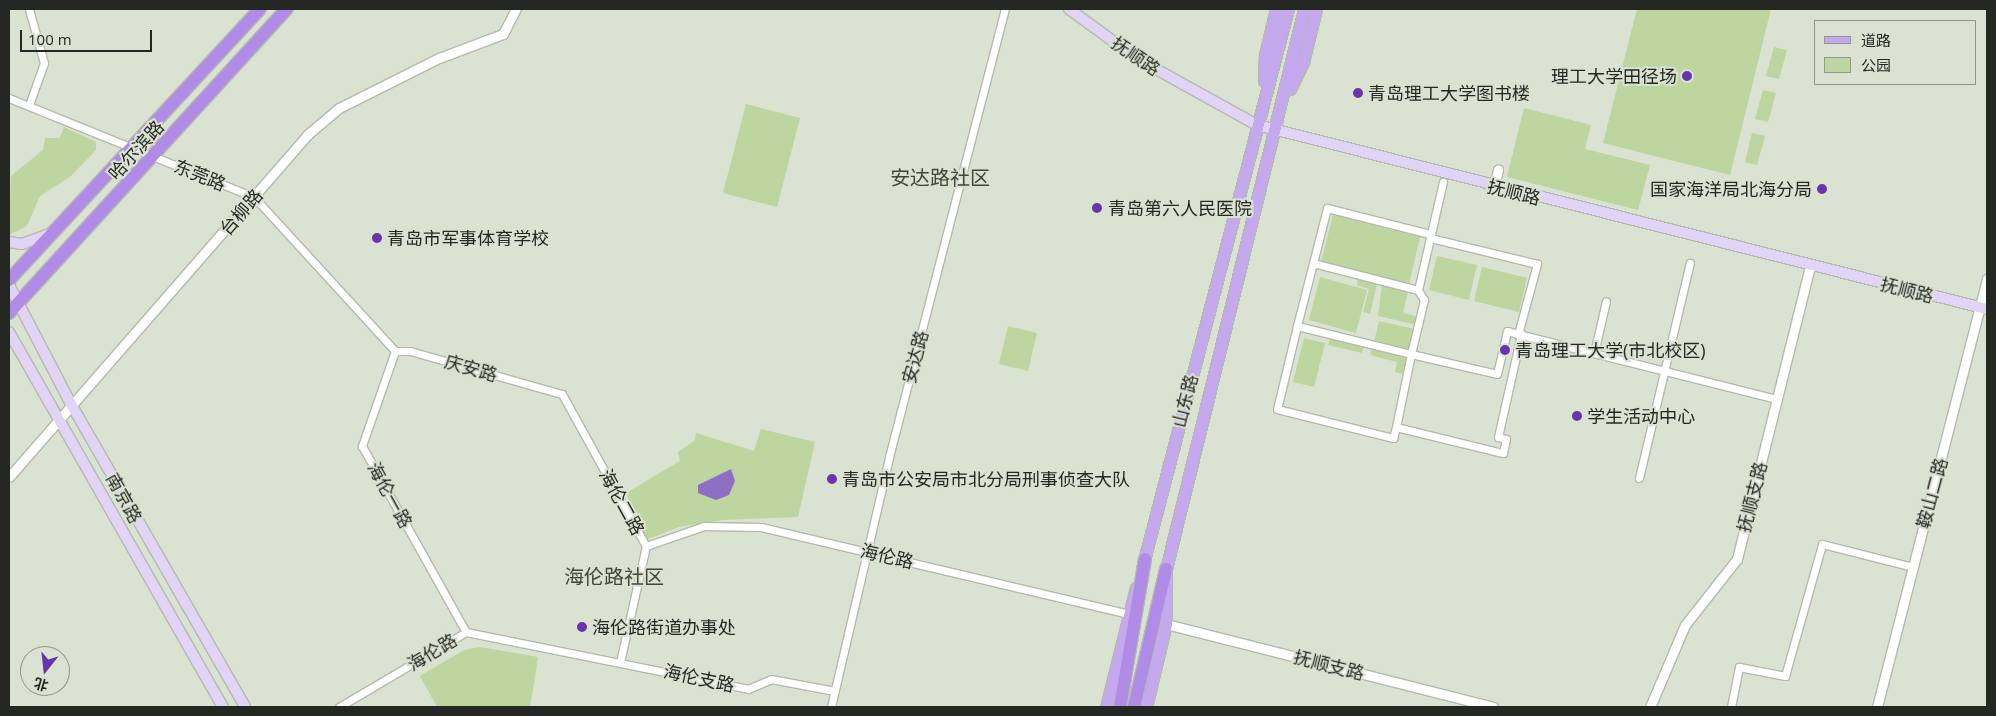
<!DOCTYPE html>
<html>
<head>
<meta charset="utf-8">
<style>
  body { margin:0 }
  #map { position:relative; width:1996px; height:716px; overflow:hidden; background:#dae2d2; font-family:"Open Sans","Noto Sans SC",sans-serif }
  div>[style] { position:absolute }
  .green>* { inset:0; background:#bdd59e }
  .water>* { inset:0; background:#8e6fc3 }
  .roads { filter:drop-shadow(1px 0 #b4baab) drop-shadow(-1px 0 #b4baab) drop-shadow(0 1px #b4baab) drop-shadow(0 -1px #b4baab) }
  .minor>* { height:7px; margin:-3.5px; padding:0 3.5px; transform-origin:3.5px; border-radius:3.5px; background:#fff }
  .tertiary>* { height:9px; margin:-4.5px; padding:0 4.5px; transform-origin:4.5px; border-radius:4.5px; background:#fff }
  .secondary>* { height:10px; margin:-5px; padding:0 5px; transform-origin:5px; border-radius:5px; background:#e1d4f7 }
  .primary>* { height:11px; margin:-5.5px; padding:0 5.5px; transform-origin:5.5px; border-radius:5.5px; background:#c4a9ee }
  .trunk>* { height:12px; margin:-6px; padding:0 6px; transform-origin:6px; border-radius:6px; background:#b08ce8 }
  .dots>* { width:14px; height:14px; translate:-50% -50%; box-sizing:border-box; border:2px solid #dae2d2; border-radius:50% }
  span { translate:-50% -50%; white-space:nowrap; text-align:center; line-height:1.15; -webkit-text-stroke:4px #dae2d2; paint-order:stroke }
  .street-label { font-size:18px; color:#252822 }
  .poi-label { font-size:18px; color:#252822 }
  .right { translate:-100% -50%; text-align:right }
  .left { translate:0 -50%; text-align:left }
  .quarter-label { font-size:20px; color:#41473a }
  .frame { position:absolute; inset:0; border:10px solid #252822; pointer-events:none }
  .legend { position:absolute; left:1814px; top:20px; width:162px; height:65px; box-sizing:border-box; background:#dae2d2; border:1px solid #92988c; margin:0; padding:6px 9px; list-style:none; font-size:15px; color:#252822 }
  .legend li { display:flex; align-items:center; gap:10px; height:25px }
  .legend b { width:25px; border:1px solid #92988c }
  .north { position:absolute; left:20px; top:646px; width:50px; height:50px; box-sizing:border-box; background:#dae2d2; border:1px solid #92988c; border-radius:50%; rotate:196deg; font-size:14px; font-weight:700; line-height:20px; text-align:center; color:#252822 }
  .north::after { content:''; display:block; margin:auto; width:18px; height:22px; background:#6a35ac; clip-path:polygon(50% 0,100% 100%,50% 72%,0 100%) }
  .scale { position:absolute; left:20px; top:30px; width:132px; height:22px; box-sizing:border-box; border:2px solid #252822; border-top:0; padding-left:6px; font-size:15px; line-height:18px; white-space:nowrap; color:#252822; -webkit-text-stroke:4px #dae2d2; paint-order:stroke }
</style>
</head>
<body>
<div id="map">
  <div class="green">
    <i style="clip-path:polygon(1637px 9px,1771px 9px,1730px 175px,1603px 143px)"></i>
    <i style="clip-path:polygon(1774px 47px,1787px 50px,1779px 79px,1766px 76px)"></i>
    <i style="clip-path:polygon(1763px 90px,1776px 93px,1768px 122px,1755px 119px)"></i>
    <i style="clip-path:polygon(746px 104px,800px 118px,777px 207px,723px 193px)"></i>
    <i style="clip-path:polygon(1524px 108px,1591px 125px,1585px 149px,1650px 165px,1638px 210px,1507px 177px)"></i>
    <i style="clip-path:polygon(64px 127px,96px 142px,96px 150px,71px 176px,40px 196px,27px 226px,9px 235px,11px 176px,43px 150px,45px 138px,60px 138px)"></i>
    <i style="clip-path:polygon(1752px 133px,1765px 136px,1757px 165px,1745px 162px)"></i>
    <i style="clip-path:polygon(1333px 215px,1420px 237px,1409px 284px,1321px 262px)"></i>
    <i style="clip-path:polygon(1437px 256px,1477px 265px,1469px 300px,1429px 290px)"></i>
    <i style="clip-path:polygon(1482px 267px,1527px 278px,1519px 312px,1474px 301px)"></i>
    <i style="clip-path:polygon(1320px 277px,1367px 290px,1356px 333px,1309px 320px)"></i>
    <i style="clip-path:polygon(1358px 279px,1377px 284px,1370px 314px,1363px 312px,1369px 289px,1357px 285px)"></i>
    <i style="clip-path:polygon(1382px 285px,1408px 292px,1403px 313px,1419px 317px,1417px 325px,1378px 316px)"></i>
    <i style="clip-path:polygon(1379px 321px,1415px 329px,1411px 351px,1374px 342px)"></i>
    <i style="clip-path:polygon(1008px 326px,1037px 333px,1028px 371px,999px 364px)"></i>
    <i style="clip-path:polygon(1304px 338px,1325px 343px,1314px 387px,1293px 382px)"></i>
    <i style="clip-path:polygon(1330px 338px,1364px 346px,1362px 353px,1328px 345px)"></i>
    <i style="clip-path:polygon(1372px 348px,1407px 356px,1403px 374px,1395px 372px,1397px 362px,1370px 355px)"></i>
    <i style="clip-path:polygon(761px 429px,815px 442px,798px 517px,723px 520px,679px 527px,646px 540px,626px 493px,680px 461px,678px 452px,695px 440px,696px 433px,754px 451px)"></i>
    <i style="clip-path:polygon(480px 647px,538px 657px,530px 707px,437px 707px,420px 676px,464px 650px)"></i>
  </div>
  <div class="water">
    <i style="clip-path:polygon(731px 469px,735px 481px,729px 495px,716px 500px,698px 493px,698px 485px)"></i>
  </div>
  <div class="roads">
    <div class="minor">
      <i style="left:29px;top:9px;width:56px;rotate:74.5deg"></i>
      <i style="left:44px;top:63px;width:45px;rotate:109.7deg"></i>
      <i style="left:9px;top:98px;width:264px;rotate:22deg"></i>
      <i style="left:254px;top:197px;width:209px;rotate:47.5deg"></i>
      <i style="left:1313px;top:263px;width:57px;rotate:-75.7deg"></i>
      <i style="left:1327px;top:208px;width:106px;rotate:14.2deg"></i>
      <i style="left:1418px;top:290px;width:108px;rotate:-165.6deg"></i>
      <i style="left:1313px;top:263px;width:65px;rotate:104.3deg"></i>
      <i style="left:1297px;top:326px;width:117px;rotate:13.8deg"></i>
      <i style="left:1411px;top:354px;width:56px;rotate:-76.5deg"></i>
      <i style="left:1424px;top:300px;width:12px;rotate:-121deg"></i>
      <i style="left:1418px;top:290px;width:111px;rotate:-77deg"></i>
      <i style="left:1297px;top:326px;width:85px;rotate:103.5deg"></i>
      <i style="left:1277px;top:409px;width:120px;rotate:14deg"></i>
      <i style="left:1393px;top:438px;width:11px;rotate:-75deg"></i>
      <i style="left:1396px;top:427px;width:110px;rotate:13.7deg"></i>
      <i style="left:1503px;top:453px;width:14px;rotate:-78deg"></i>
      <i style="left:1506px;top:439px;width:8px;rotate:-166deg"></i>
      <i style="left:1498px;top:437px;width:106px;rotate:-77.4deg"></i>
      <i style="left:1518px;top:334px;width:267px;rotate:14.1deg"></i>
      <i style="left:395px;top:351px;width:15px"></i>
      <i style="left:410px;top:351px;width:158px;rotate:15.8deg"></i>
      <i style="left:562px;top:394px;width:174px;rotate:61.1deg"></i>
      <i style="left:646px;top:546px;width:119px;rotate:102.6deg"></i>
      <i style="left:395px;top:351px;width:101px;rotate:109.2deg"></i>
      <i style="left:362px;top:446px;width:213px;rotate:60.8deg"></i>
      <i style="left:1594px;top:353px;width:53px;rotate:-77deg"></i>
      <i style="left:1396px;top:427px;width:75px;rotate:-78.4deg"></i>
      <i style="left:1411px;top:354px;width:88px;rotate:13.1deg"></i>
      <i style="left:1497px;top:374px;width:44px;rotate:-76.9deg"></i>
      <i style="left:1507px;top:331px;width:11px;rotate:15deg"></i>
      <i style="left:1518px;top:334px;width:73px;rotate:-74.8deg"></i>
      <i style="left:1537px;top:264px;width:110px;rotate:-166.3deg"></i>
      <i style="left:1639px;top:478px;width:221px;rotate:-76.7deg"></i>
      <i style="left:646px;top:546px;width:61px;rotate:-19deg"></i>
      <i style="left:704px;top:526px;width:57px;rotate:1deg"></i>
      <i style="left:761px;top:527px;width:377px;rotate:13.3deg"></i>
      <i style="left:339px;top:707px;width:147px;rotate:-30.6deg"></i>
      <i style="left:466px;top:632px;width:288px;rotate:11.4deg"></i>
      <i style="left:748px;top:689px;width:25px;rotate:-23deg"></i>
      <i style="left:771px;top:679px;width:65px;rotate:10.6deg"></i>
      <i style="left:831px;top:707px;width:257px;rotate:-76.9deg"></i>
      <i style="left:889px;top:457px;width:463px;rotate:-75.5deg"></i>
      <i style="left:1731px;top:707px;width:41px;rotate:-78.7deg"></i>
      <i style="left:1739px;top:667px;width:47px;rotate:11.1deg"></i>
      <i style="left:1785px;top:676px;width:137px;rotate:-74.3deg"></i>
      <i style="left:1822px;top:544px;width:94px;rotate:14.2deg"></i>
    </div>
    <div class="tertiary">
      <i style="left:1494px;top:187px;width:18px;rotate:-77deg"></i>
      <i style="left:9px;top:477px;width:454px;rotate:-48.9deg"></i>
      <i style="left:307px;top:135px;width:42px;rotate:-40.2deg"></i>
      <i style="left:339px;top:108px;width:112px;rotate:-26.6deg"></i>
      <i style="left:439px;top:58px;width:68px;rotate:-20.6deg"></i>
      <i style="left:503px;top:34px;width:28px;rotate:-63deg"></i>
      <i style="left:1166px;top:624px;width:337px;rotate:14.2deg"></i>
      <i style="left:1650px;top:707px;width:89px;rotate:-66.9deg"></i>
      <i style="left:1685px;top:625px;width:84px;rotate:-51.8deg"></i>
      <i style="left:1737px;top:559px;width:302px;rotate:-76deg"></i>
      <i style="left:1877px;top:707px;width:442px;rotate:-75.6deg"></i>
    </div>
    <div class="secondary">
      <i style="left:1069px;top:9px;width:83px;rotate:36.2deg"></i>
      <i style="left:1136px;top:58px;width:138px;rotate:29deg"></i>
      <i style="left:1257px;top:125px;width:753px;rotate:14.15deg"></i>
      <i style="left:9px;top:242px;width:13px;rotate:9deg"></i>
      <i style="left:22px;top:244px;width:30px;rotate:-20deg"></i>
      <i style="left:9px;top:285px;width:134px;rotate:62.5deg"></i>
      <i style="left:71px;top:404px;width:349px;rotate:60.1deg"></i>
      <i style="left:9px;top:332px;width:432px;rotate:60.3deg"></i>
    </div>
    <div class="primary">
      <i style="left:1264px;top:81px;width:26px;rotate:-88deg"></i>
      <i style="left:1265px;top:55px;width:47px;rotate:-76.6deg"></i>
      <i style="left:1290px;top:89px;width:30px;rotate:-64deg"></i>
      <i style="left:1303px;top:62px;width:55px;rotate:-76.2deg"></i>
      <i style="left:1142px;top:568px;width:578px;rotate:-75.36deg"></i>
      <i style="left:1106px;top:707px;width:123px;rotate:-75.9deg"></i>
      <i style="left:1146px;top:707px;width:85px;rotate:-76.5deg"></i>
      <i style="left:1166px;top:624px;width:55px;rotate:-90deg"></i>
      <i style="left:1166px;top:569px;width:577px;rotate:-76.16deg"></i>
    </div>
    <div class="trunk">
      <i style="left:9px;top:280px;width:369px;rotate:-47.2deg"></i>
      <i style="left:9px;top:313px;width:412px;rotate:-47.6deg"></i>
      <i style="left:1120px;top:707px;width:150px;rotate:-80.4deg"></i>
      <i style="left:1134px;top:707px;width:142px;rotate:-76.9deg"></i>
    </div>
  </div>
  <div class="dots">
    <i style="left:1687px;top:76px;background:#6a35ac"></i>
    <i style="left:1358px;top:93px;background:#6a35ac"></i>
    <i style="left:1822px;top:189px;background:#6a35ac"></i>
    <i style="left:1097px;top:208px;background:#6a35ac"></i>
    <i style="left:377px;top:238px;background:#6a35ac"></i>
    <i style="left:1505px;top:350px;background:#6a35ac"></i>
    <i style="left:1577px;top:416px;background:#6a35ac"></i>
    <i style="left:832px;top:479px;background:#6a35ac"></i>
    <i style="left:582px;top:627px;background:#6a35ac"></i>
  </div>
  <div class="street-label">
    <span style="left:1136px;top:56px;rotate:34deg">抚顺路</span>
    <span style="left:136px;top:150px;rotate:-48deg">哈尔滨路</span>
    <span style="left:200px;top:175px;rotate:22deg">东莞路</span>
    <span style="left:1514px;top:192px;rotate:14deg">抚顺路</span>
    <span style="left:241px;top:212px;rotate:-49deg">台柳路</span>
    <span style="left:1907px;top:290px;rotate:14deg">抚顺路</span>
    <span style="left:915px;top:357px;rotate:-75deg">安达路</span>
    <span style="left:471px;top:368px;rotate:16deg">庆安路</span>
    <span style="left:1185px;top:401px;rotate:-76deg">山东路</span>
    <span style="left:1932px;top:493px;rotate:-75deg">鞍山二路</span>
    <span style="left:390px;top:495px;rotate:61deg">海伦一路</span>
    <span style="left:1752px;top:497px;rotate:-76deg">抚顺支路</span>
    <span style="left:124px;top:498px;rotate:61deg">南京路</span>
    <span style="left:622px;top:502px;rotate:61deg">海伦二路</span>
    <span style="left:887px;top:556px;rotate:13deg">海伦路</span>
    <span style="left:432px;top:652px;rotate:-31deg">海伦路</span>
    <span style="left:1329px;top:665px;rotate:14deg">抚顺支路</span>
    <span style="left:699px;top:678px;rotate:12deg">海伦支路</span>
  </div>
  <div class="poi-label">
    <span class="right" style="left:1677px;top:76px">理工大学田径场</span>
    <span class="left" style="left:1368px;top:93px">青岛理工大学图书楼</span>
    <span class="right" style="left:1812px;top:189px">国家海洋局北海分局</span>
    <span class="left" style="left:1108px;top:208px">青岛第六人民医院</span>
    <span class="left" style="left:387px;top:238px">青岛市军事体育学校</span>
    <span class="left" style="left:1515px;top:350px">青岛理工大学(市北校区)</span>
    <span class="left" style="left:1587px;top:416px">学生活动中心</span>
    <span class="left" style="left:842px;top:479px">青岛市公安局市北分局刑事侦查大队</span>
    <span class="left" style="left:592px;top:627px">海伦路街道办事处</span>
  </div>
  <div class="quarter-label">
    <span style="left:940px;top:177px">安达路社区</span>
    <span style="left:614px;top:576px">海伦路社区</span>
  </div>
  <div class="frame"></div>
  <ul class="legend">
  <li><b style="height:6px;background:#c4a9ee"></b>道路</li>
  <li><b style="height:14px;background:#bdd59e"></b>公园</li>
  </ul>
  <div class="north">北</div>
  <div class="scale">100 m</div>
</div>
</body>
</html>
